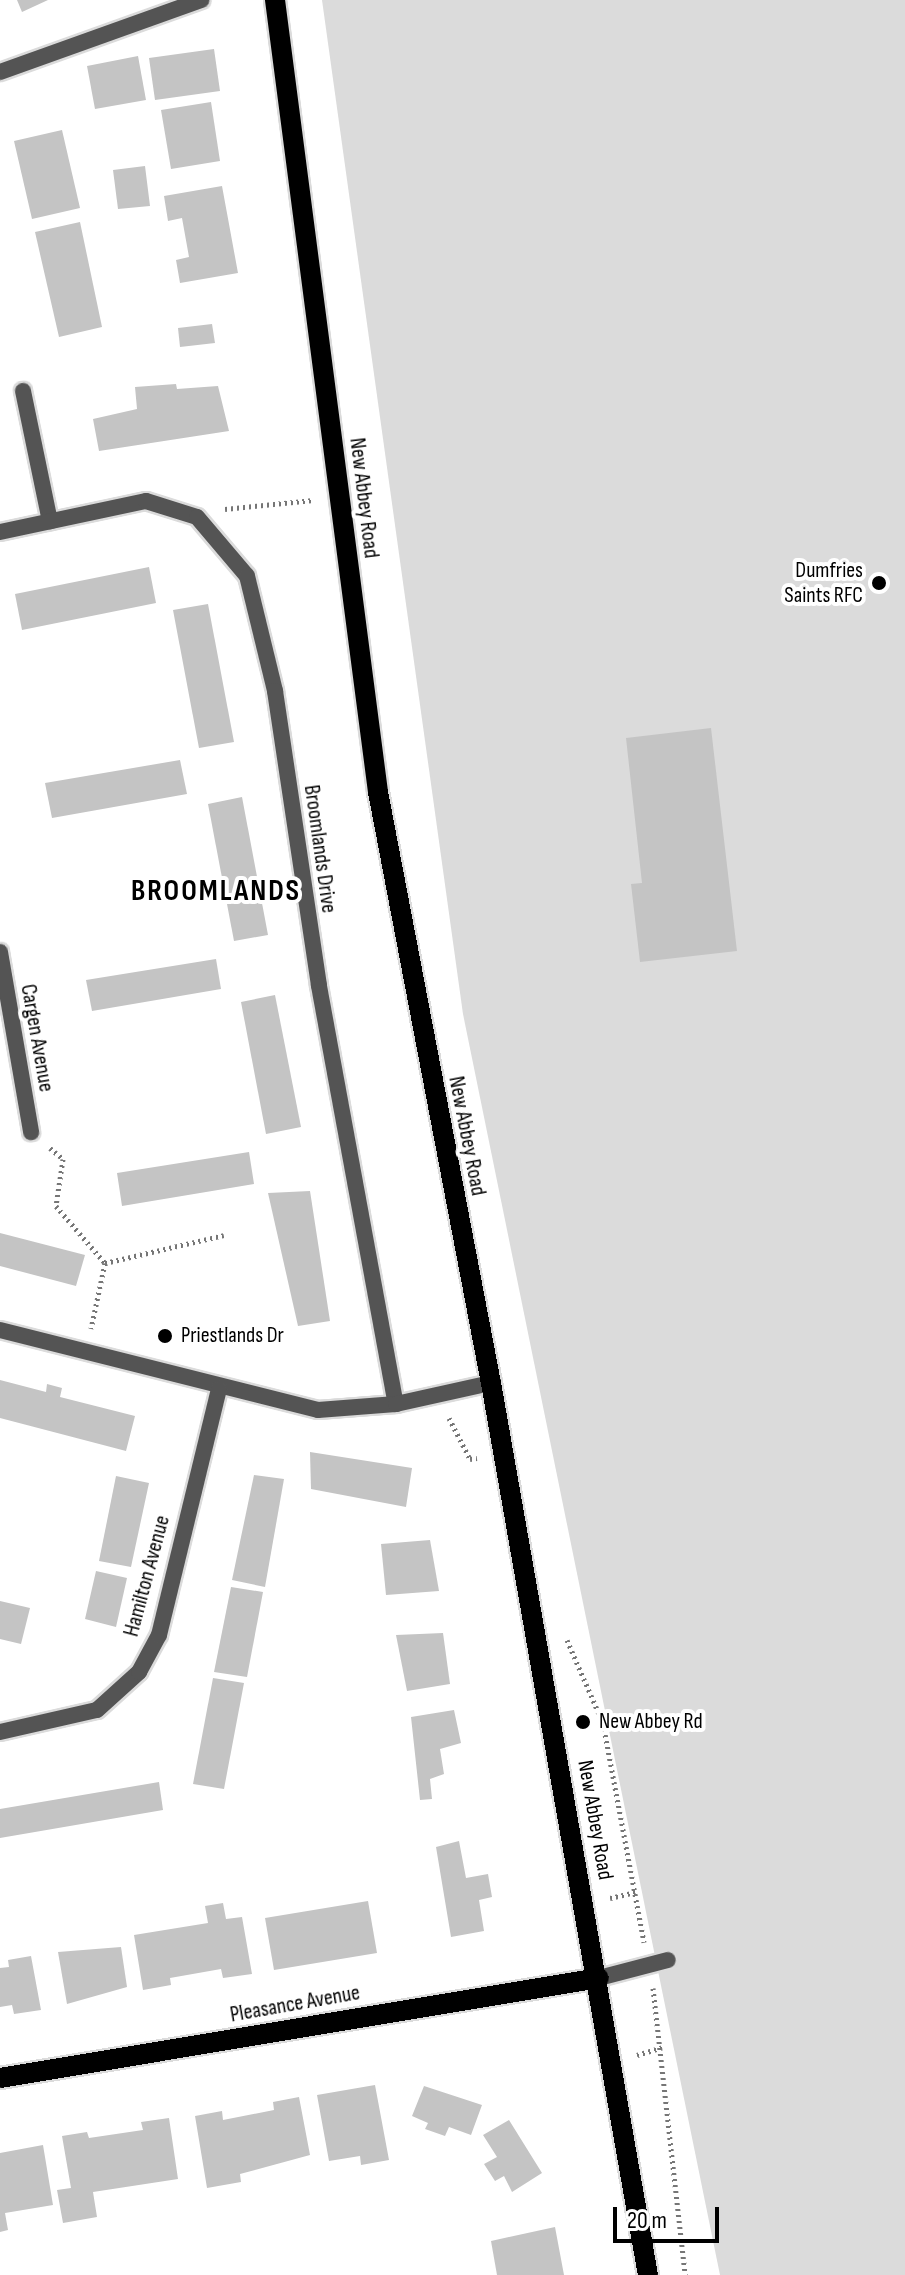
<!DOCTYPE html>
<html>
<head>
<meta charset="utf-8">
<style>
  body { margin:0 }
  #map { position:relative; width:905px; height:2275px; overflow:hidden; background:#fff; font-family:"Sofia Sans Condensed",sans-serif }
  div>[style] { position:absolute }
  .green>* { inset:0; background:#dbdbdb }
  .building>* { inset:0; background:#c4c4c4 }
  .path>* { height:5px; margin-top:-2.5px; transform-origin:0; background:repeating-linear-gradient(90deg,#767676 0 2px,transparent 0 6px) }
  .roads { filter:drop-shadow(2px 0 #dbdbdb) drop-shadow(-2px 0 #dbdbdb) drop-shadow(0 2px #dbdbdb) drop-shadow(0 -2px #dbdbdb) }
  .service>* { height:16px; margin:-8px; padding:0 8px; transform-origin:8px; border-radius:8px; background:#545454 }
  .minor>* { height:16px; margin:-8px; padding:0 8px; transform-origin:8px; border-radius:8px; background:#545454 }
  .primary>* { height:20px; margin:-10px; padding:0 10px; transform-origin:10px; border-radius:10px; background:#000 }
  .dots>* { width:22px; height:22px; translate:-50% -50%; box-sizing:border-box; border:4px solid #fff; border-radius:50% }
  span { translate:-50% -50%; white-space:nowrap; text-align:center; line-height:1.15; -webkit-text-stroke:8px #fff; paint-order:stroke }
  .street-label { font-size:22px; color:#000 }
  .poi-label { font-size:22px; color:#000 }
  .right { translate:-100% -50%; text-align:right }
  .left { translate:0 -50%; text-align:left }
  .district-label { font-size:30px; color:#000; font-weight:700; letter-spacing:2px }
  .scale { position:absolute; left:613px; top:2207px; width:106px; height:36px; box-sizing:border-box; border:4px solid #000; border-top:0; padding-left:10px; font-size:24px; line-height:28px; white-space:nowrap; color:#000; -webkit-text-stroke:6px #fff; paint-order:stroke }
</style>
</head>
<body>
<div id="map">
  <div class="green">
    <i style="clip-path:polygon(322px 0,905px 0,905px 2275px,720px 2275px,463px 1014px)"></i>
  </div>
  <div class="building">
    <i style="clip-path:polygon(17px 0,48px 0,22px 12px)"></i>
    <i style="clip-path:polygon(214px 49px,220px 91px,155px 100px,149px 58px)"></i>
    <i style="clip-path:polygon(138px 56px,146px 100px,95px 109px,87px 66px)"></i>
    <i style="clip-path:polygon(211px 102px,220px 161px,171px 169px,161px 110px)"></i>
    <i style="clip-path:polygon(62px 130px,80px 208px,32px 219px,14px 141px)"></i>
    <i style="clip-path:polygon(145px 166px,150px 206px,118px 209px,113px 170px)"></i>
    <i style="clip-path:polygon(222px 186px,238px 273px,180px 283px,176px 260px,189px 257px,182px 218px,168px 221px,164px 196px)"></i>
    <i style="clip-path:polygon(80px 222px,102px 327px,59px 337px,35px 232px)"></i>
    <i style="clip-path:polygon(212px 324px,215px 343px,180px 347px,178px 328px)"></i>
    <i style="clip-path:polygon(176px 384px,177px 389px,218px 386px,229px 431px,99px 451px,93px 419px,137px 409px,135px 387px)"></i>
    <i style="clip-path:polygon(149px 567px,156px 603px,22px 630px,15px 594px)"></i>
    <i style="clip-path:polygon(208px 604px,234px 742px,199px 748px,173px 610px)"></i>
    <i style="clip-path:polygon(711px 728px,737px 951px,640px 962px,631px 884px,642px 883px,626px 738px)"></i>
    <i style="clip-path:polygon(180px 760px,187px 794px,52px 818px,45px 783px)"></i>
    <i style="clip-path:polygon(242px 797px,268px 935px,234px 941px,208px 804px)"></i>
    <i style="clip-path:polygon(216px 959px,221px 989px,92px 1011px,86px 980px)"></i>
    <i style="clip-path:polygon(275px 995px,301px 1127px,266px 1134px,241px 1002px)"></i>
    <i style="clip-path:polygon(249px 1152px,254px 1184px,122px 1206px,117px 1173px)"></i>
    <i style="clip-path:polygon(310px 1191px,330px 1321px,298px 1326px,268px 1193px)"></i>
    <i style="clip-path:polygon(0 1233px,85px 1255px,76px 1286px,0 1266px)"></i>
    <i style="clip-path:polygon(0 1380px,46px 1392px,47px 1384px,62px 1388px,60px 1397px,135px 1416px,126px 1451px,0 1418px)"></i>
    <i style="clip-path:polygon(310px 1452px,412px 1468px,406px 1507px,311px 1489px)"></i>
    <i style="clip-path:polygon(254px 1475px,284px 1479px,265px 1587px,232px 1580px)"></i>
    <i style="clip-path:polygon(116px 1476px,149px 1483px,131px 1567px,99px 1561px)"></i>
    <i style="clip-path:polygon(430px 1540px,439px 1591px,386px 1595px,381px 1544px)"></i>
    <i style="clip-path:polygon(96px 1571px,127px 1578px,116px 1627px,85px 1619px)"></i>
    <i style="clip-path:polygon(231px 1587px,263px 1592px,247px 1677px,214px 1672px)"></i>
    <i style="clip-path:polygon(0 1601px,30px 1608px,21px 1644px,0 1639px)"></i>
    <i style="clip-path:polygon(443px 1633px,450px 1684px,407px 1691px,396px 1635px)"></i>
    <i style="clip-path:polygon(213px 1678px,244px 1683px,224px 1789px,193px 1784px)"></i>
    <i style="clip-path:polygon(454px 1710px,461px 1743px,440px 1749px,444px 1774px,430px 1779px,432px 1799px,420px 1800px,411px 1717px)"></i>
    <i style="clip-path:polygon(159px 1782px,163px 1810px,0 1838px,0 1809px)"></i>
    <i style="clip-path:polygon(459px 1841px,466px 1878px,488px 1874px,492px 1897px,479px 1900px,484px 1931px,451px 1937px,436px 1847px)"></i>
    <i style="clip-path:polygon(368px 1901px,377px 1953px,274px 1970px,265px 1918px)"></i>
    <i style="clip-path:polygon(223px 1903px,226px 1919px,242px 1917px,252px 1974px,223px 1978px,221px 1969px,170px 1978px,171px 1985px,143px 1990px,134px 1935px,208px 1923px,205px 1906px)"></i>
    <i style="clip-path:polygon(121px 1947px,127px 1987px,67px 2004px,58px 1952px)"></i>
    <i style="clip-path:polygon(31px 1956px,41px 2010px,14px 2014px,12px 2005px,0 2007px,0 1968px,9px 1967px,8px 1960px)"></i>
    <i style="clip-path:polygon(375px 2085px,389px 2160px,361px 2165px,360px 2156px,329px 2161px,317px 2095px)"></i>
    <i style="clip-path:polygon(424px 2086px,482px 2105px,471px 2135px,449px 2127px,445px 2136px,425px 2129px,428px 2123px,412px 2116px)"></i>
    <i style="clip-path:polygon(299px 2097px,310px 2155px,240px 2174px,241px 2182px,207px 2188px,195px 2116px,222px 2111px,223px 2120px,274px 2110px,273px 2102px)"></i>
    <i style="clip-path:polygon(169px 2118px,178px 2179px,93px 2192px,97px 2217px,63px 2223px,57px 2190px,71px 2188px,62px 2136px,87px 2132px,89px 2138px,143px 2130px,141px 2122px)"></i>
    <i style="clip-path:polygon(509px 2120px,542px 2173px,512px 2192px,504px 2176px,495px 2181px,484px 2164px,497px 2157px,483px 2135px)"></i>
    <i style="clip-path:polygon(43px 2145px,53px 2205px,5px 2213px,8px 2230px,0 2232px,0 2153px)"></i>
    <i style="clip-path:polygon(555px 2227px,564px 2275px,497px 2275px,491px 2241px)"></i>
  </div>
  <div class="path">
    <i style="left:225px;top:509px;width:89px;rotate:-5.8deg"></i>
    <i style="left:50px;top:1148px;width:17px;rotate:40deg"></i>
    <i style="left:63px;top:1159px;width:48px;rotate:98.5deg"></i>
    <i style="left:56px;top:1206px;width:75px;rotate:49.3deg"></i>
    <i style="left:105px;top:1263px;width:67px;rotate:102deg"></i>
    <i style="left:105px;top:1263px;width:122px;rotate:-13.2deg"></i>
    <i style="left:449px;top:1418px;width:46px;rotate:62.9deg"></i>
    <i style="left:470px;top:1459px;width:7px;rotate:-8deg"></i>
    <i style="left:567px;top:1640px;width:90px;rotate:66.6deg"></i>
    <i style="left:603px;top:1723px;width:223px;rotate:79.4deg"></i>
    <i style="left:610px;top:1898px;width:26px;rotate:-13deg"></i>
    <i style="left:653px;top:1988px;width:289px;rotate:83.6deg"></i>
    <i style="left:637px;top:2055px;width:27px;rotate:-17deg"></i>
  </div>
  <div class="roads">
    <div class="service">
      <i style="left:599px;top:1978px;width:71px;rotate:-14.6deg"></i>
    </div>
    <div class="minor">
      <i style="left:0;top:72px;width:214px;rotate:-19.7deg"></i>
      <i style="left:23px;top:391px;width:133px;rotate:78.3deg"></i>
      <i style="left:0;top:532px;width:149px;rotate:-12deg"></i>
      <i style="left:146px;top:501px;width:53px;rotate:17.4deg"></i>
      <i style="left:197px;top:517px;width:77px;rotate:49.7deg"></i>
      <i style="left:247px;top:576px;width:118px;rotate:76.3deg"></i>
      <i style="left:275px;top:691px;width:298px;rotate:81.5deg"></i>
      <i style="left:319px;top:986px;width:425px;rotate:79.6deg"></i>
      <i style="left:0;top:952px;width:183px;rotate:80.2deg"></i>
      <i style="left:0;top:1330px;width:328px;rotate:14.1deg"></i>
      <i style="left:318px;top:1410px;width:78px;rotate:-4.4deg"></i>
      <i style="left:396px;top:1404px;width:97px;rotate:-12.5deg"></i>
      <i style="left:0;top:1732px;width:99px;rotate:-12.8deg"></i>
      <i style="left:97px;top:1710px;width:57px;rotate:-42.1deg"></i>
      <i style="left:139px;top:1672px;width:42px;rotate:-61.6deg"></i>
      <i style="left:159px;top:1635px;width:253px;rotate:-76.3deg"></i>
    </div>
    <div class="primary">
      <i style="left:275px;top:0;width:799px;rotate:82.59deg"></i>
      <i style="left:378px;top:792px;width:602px;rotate:79.18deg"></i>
      <i style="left:491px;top:1383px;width:906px;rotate:80.02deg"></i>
      <i style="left:0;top:2078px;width:607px;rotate:-9.48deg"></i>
    </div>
  </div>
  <div class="dots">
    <i style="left:879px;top:583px;background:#000"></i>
    <i style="left:165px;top:1336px;background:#000"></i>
    <i style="left:583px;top:1722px;background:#000"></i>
  </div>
  <div class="street-label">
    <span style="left:364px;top:498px;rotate:83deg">New Abbey Road</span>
    <span style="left:320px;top:849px;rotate:82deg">Broomlands Drive</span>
    <span style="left:37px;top:1038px;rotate:80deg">Cargen Avenue</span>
    <span style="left:467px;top:1136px;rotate:79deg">New Abbey Road</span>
    <span style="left:147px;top:1576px;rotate:-75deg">Hamilton Avenue</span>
    <span style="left:595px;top:1820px;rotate:80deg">New Abbey Road</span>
    <span style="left:295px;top:2004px;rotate:-10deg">Pleasance Avenue</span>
  </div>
  <div class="poi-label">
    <span class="right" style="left:863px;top:583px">Dumfries<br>Saints RFC</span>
    <span class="left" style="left:181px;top:1336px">Priestlands Dr</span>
    <span class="left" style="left:599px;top:1722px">New Abbey Rd</span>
  </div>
  <div class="district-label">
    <span style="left:216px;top:891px">BROOMLANDS</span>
  </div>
  <div class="scale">20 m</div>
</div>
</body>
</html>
